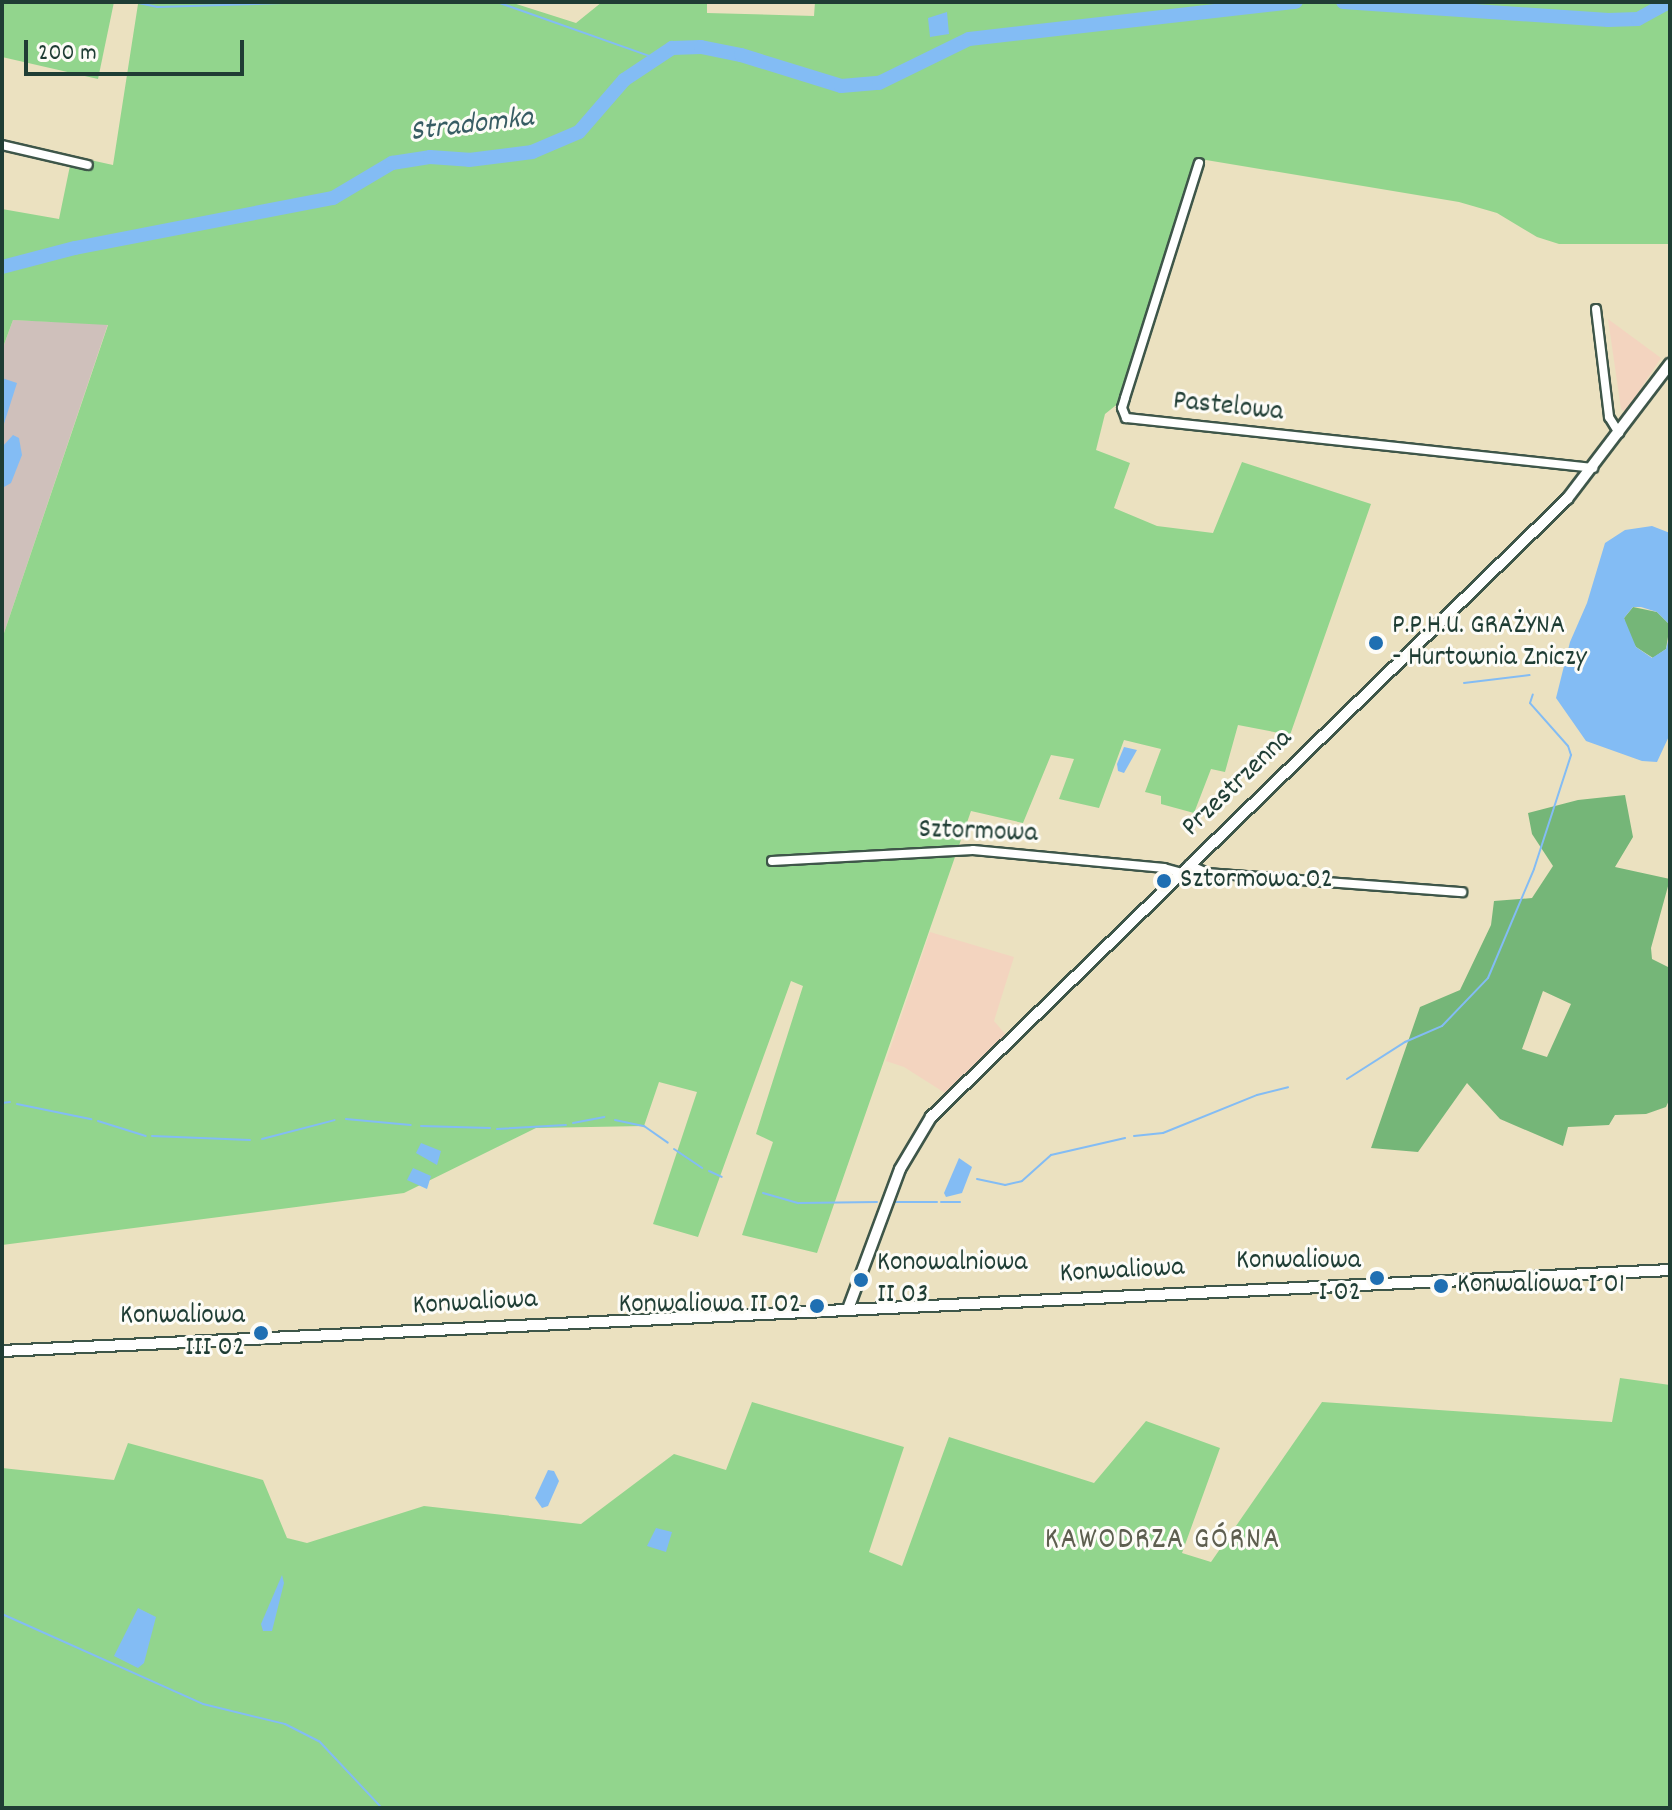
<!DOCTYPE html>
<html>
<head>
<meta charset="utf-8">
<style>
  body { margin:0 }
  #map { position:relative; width:1672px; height:1810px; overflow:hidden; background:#ebe1c0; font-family:Dekko,sans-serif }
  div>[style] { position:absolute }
  .built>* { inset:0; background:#f3d4bf }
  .industrial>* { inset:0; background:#cfc0bb }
  .green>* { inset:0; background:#92d58d }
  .forest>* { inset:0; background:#75b678 }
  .water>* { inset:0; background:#83bcf4 }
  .stream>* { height:2px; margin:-1px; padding:0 1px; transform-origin:1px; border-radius:1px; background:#83bcf4 }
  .river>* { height:14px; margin:-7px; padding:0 7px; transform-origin:7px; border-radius:7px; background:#83bcf4 }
  .roads { filter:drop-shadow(2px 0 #3e5649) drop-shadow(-2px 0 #3e5649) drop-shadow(0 2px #3e5649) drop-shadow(0 -2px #3e5649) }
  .minor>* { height:8px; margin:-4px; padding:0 4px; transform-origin:4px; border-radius:4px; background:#fff }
  .tertiary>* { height:10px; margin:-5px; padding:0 5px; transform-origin:5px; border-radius:5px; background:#fff }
  .dots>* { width:22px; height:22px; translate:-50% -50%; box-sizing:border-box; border:4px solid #fdfcf7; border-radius:50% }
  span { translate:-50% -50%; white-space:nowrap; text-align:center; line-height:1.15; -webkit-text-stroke:6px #fdfcf7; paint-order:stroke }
  .street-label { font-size:28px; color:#1f3d34 }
  .poi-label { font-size:28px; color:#1f3d34 }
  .left { translate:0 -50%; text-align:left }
  .right { translate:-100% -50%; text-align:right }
  .water-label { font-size:30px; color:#385d64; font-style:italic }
  .neighbourhood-label { font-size:30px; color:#5e5f50; letter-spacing:2px }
  .frame { position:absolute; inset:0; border:4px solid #1f3d34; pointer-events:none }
  .scale { position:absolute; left:24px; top:40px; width:220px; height:36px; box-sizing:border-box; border:4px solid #1f3d34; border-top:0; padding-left:10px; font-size:24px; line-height:28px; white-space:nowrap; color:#1f3d34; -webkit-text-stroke:6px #fdfcf7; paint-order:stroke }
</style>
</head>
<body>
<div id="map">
  <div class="built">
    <i style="clip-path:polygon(1608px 319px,1661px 358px,1625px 412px,1621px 409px)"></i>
    <i style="clip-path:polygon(930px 932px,1014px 957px,994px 1021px,1006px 1035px,945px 1093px,904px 1067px,886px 1061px)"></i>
  </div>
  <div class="industrial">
    <i style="clip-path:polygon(13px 320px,108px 324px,2px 639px,2px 350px)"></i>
  </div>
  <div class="green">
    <i style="clip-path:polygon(2px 2px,114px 2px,98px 79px,2px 57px)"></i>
    <i style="clip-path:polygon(144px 2px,510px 2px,576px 23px,602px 2px,707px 2px,707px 13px,814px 16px,815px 2px,1670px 2px,1670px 244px,1559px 244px,1537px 237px,1497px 213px,1459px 202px,1206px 160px,1199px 163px,1125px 398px,1105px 414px,1096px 450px,1130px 463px,1114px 508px,1157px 526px,1213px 533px,1242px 462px,1371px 504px,1290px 735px,1238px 725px,1225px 772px,1211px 769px,1194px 813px,1161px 804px,1161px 796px,1145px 792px,1161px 749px,1124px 740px,1099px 808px,1059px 799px,1074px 759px,1051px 755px,1023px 823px,971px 811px,817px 1253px,742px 1235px,773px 1142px,756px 1134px,803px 986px,791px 981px,698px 1237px,653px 1224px,697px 1092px,659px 1082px,644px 1126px,536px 1128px,404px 1193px,2px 1245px,2px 639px,108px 325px,13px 320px,2px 350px,2px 209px,59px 219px,72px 156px,113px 165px,138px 4px)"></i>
    <i style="clip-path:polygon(1620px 1378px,1670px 1385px,1670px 1808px,2px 1808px,2px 1468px,114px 1480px,128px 1443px,263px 1480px,287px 1538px,307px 1543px,424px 1506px,581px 1524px,674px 1454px,726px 1470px,752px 1402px,904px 1447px,869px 1552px,902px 1566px,949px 1437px,1094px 1483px,1146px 1421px,1220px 1448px,1182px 1553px,1211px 1562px,1322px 1402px,1612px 1422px)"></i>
  </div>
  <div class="forest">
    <i style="clip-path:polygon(1633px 607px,1657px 612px,1670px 625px,1666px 649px,1653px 658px,1636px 647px,1627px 632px,1624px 618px)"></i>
    <i style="clip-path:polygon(evenodd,1625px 795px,1633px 837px,1615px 867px,1670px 879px,1651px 948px,1652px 959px,1670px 968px,1670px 1098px,1666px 1107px,1646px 1114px,1615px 1115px,1609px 1125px,1568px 1127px,1563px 1146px,1500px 1119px,1467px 1083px,1418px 1152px,1371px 1148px,1420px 1007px,1460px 990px,1491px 925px,1494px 901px,1532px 898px,1553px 866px,1532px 834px,1528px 813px,1578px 800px,1625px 795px,1543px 991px,1571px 1004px,1547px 1057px,1522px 1049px,1543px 991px)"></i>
  </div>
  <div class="water">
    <i style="clip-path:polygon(947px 12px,949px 34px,930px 37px,928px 18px)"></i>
    <i style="clip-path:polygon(2px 378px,17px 383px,2px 430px)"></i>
    <i style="clip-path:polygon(13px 435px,19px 438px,22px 455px,11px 483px,4px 487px,2px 447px)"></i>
    <i style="clip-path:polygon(1652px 526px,1670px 533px,1670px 625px,1657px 612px,1641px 607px,1633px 607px,1624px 618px,1636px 647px,1652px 658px,1666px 649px,1670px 633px,1670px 734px,1657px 762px,1642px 761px,1586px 741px,1556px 698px,1570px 642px,1587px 603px,1605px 543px,1625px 530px)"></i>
    <i style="clip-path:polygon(1124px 747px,1137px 750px,1124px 773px,1118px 771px,1117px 764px)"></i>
    <i style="clip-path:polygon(421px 1143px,441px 1151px,437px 1165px,416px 1153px)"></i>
    <i style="clip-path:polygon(959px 1158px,972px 1167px,962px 1193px,946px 1197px,944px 1193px)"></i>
    <i style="clip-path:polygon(413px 1168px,431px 1176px,427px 1189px,407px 1180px)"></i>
    <i style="clip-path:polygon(548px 1470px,554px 1471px,559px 1481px,548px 1506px,542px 1508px,535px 1498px)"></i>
    <i style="clip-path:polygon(656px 1528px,672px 1532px,666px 1552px,647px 1546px)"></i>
    <i style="clip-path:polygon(282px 1575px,284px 1583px,272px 1631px,263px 1631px,261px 1624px)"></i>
    <i style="clip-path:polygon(138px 1608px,156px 1617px,144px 1663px,138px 1668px,114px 1656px)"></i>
  </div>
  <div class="stream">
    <i style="left:134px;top:2px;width:24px;rotate:12deg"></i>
    <i style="left:157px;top:7px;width:156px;rotate:-1.8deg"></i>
    <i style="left:497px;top:2px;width:168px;rotate:19.5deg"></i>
    <i style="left:1464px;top:683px;width:66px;rotate:-6.9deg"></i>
    <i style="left:1347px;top:1079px;width:69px;rotate:-32.5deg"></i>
    <i style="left:1405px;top:1042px;width:40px;rotate:-23.4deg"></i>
    <i style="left:1442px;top:1026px;width:66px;rotate:-46.2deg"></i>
    <i style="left:1488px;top:978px;width:118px;rotate:-67.1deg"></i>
    <i style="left:1534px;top:869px;width:120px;rotate:-72deg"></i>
    <i style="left:1571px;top:755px;width:9px;rotate:-108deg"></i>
    <i style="left:1568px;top:746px;width:57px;rotate:-131.5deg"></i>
    <i style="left:1530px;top:703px;width:9px;rotate:-72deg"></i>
    <i style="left:2px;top:1103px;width:8px;rotate:-7deg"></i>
    <i style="left:17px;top:1104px;width:76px;rotate:11.5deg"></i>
    <i style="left:346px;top:1119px;width:65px;rotate:5.3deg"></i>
    <i style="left:615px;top:1120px;width:30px;rotate:12deg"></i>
    <i style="left:644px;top:1126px;width:29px;rotate:35deg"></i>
    <i style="left:98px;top:1121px;width:50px;rotate:17.4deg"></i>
    <i style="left:573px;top:1123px;width:32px;rotate:-11deg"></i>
    <i style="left:421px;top:1126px;width:69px;rotate:1.7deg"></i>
    <i style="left:497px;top:1129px;width:69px;rotate:-3.3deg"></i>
    <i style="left:152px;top:1136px;width:98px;rotate:2.3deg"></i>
    <i style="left:1134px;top:1136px;width:29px;rotate:-6deg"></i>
    <i style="left:1163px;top:1133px;width:101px;rotate:-22deg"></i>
    <i style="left:1257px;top:1095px;width:32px;rotate:-14deg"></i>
    <i style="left:262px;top:1139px;width:75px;rotate:-14.6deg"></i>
    <i style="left:674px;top:1149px;width:34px;rotate:34deg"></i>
    <i style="left:709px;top:1171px;width:14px;rotate:25deg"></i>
    <i style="left:977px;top:1179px;width:29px;rotate:12deg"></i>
    <i style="left:1005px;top:1185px;width:17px;rotate:-13deg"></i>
    <i style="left:1022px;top:1181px;width:39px;rotate:-42deg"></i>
    <i style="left:1051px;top:1155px;width:76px;rotate:-12.9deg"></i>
    <i style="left:763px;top:1193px;width:37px;rotate:16deg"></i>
    <i style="left:799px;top:1203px;width:78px;rotate:-0.7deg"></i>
    <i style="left:893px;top:1202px;width:44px"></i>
    <i style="left:941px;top:1202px;width:19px"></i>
    <i style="left:2px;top:1614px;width:220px;rotate:24.1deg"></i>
    <i style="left:203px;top:1704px;width:84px;rotate:13.7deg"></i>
    <i style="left:285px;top:1724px;width:38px;rotate:27deg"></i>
    <i style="left:319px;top:1741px;width:92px;rotate:46.8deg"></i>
  </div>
  <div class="river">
    <i style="left:1343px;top:2px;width:266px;rotate:3.9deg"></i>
    <i style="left:1608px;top:20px;width:30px;rotate:-2deg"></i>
    <i style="left:1638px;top:19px;width:35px;rotate:-29deg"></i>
    <i style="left:2px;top:267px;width:75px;rotate:-14.6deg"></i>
    <i style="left:75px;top:248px;width:263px;rotate:-11deg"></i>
    <i style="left:333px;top:198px;width:69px;rotate:-30.7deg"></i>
    <i style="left:392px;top:163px;width:38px;rotate:-9deg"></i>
    <i style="left:430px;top:157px;width:39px;rotate:4deg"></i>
    <i style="left:469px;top:160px;width:64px;rotate:-7.2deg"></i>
    <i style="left:532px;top:152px;width:51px;rotate:-23.1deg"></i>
    <i style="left:579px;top:132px;width:69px;rotate:-49.1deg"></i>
    <i style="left:624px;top:80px;width:58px;rotate:-33.7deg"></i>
    <i style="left:672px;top:48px;width:29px;rotate:-2deg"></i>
    <i style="left:701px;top:47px;width:41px;rotate:11.3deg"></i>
    <i style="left:741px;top:55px;width:105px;rotate:17.2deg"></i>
    <i style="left:841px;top:86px;width:38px;rotate:-5deg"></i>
    <i style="left:879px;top:83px;width:100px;rotate:-26.1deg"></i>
    <i style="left:969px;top:39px;width:329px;rotate:-6.5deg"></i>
  </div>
  <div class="roads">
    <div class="minor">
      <i style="left:2px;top:145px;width:88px;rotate:13.1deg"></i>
      <i style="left:1199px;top:163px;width:246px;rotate:107.5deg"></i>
      <i style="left:1125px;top:398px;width:10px;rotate:107deg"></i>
      <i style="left:1122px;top:408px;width:11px;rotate:68deg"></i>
      <i style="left:1126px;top:418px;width:470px;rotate:6.1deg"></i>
      <i style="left:1596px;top:309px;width:109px;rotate:83.1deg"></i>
      <i style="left:1609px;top:417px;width:19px;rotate:58deg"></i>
      <i style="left:772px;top:861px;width:201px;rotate:-3.1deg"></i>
      <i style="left:973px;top:850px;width:192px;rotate:5.4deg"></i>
      <i style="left:1164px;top:868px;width:18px;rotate:16deg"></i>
      <i style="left:1189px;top:865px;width:20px;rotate:24deg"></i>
      <i style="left:1207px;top:873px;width:256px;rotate:4.3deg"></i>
    </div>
    <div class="tertiary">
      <i style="left:848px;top:1309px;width:149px;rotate:-69.6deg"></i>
      <i style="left:900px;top:1169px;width:61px;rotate:-59.2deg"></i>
      <i style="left:931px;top:1117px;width:887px;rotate:-44.18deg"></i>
      <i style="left:1567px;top:499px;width:170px;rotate:-52.7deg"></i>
      <i style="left:2px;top:1351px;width:1670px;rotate:-2.78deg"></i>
    </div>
  </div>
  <div class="dots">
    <i style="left:1376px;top:643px;background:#1f6fb2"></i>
    <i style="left:1164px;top:881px;background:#1f6fb2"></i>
    <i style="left:1377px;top:1278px;background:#1f6fb2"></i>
    <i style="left:861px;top:1280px;background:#1f6fb2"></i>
    <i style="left:1441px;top:1286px;background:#1f6fb2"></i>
    <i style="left:817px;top:1306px;background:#1f6fb2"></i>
    <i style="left:261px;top:1333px;background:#1f6fb2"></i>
  </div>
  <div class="street-label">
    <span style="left:1228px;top:408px;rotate:6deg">Pastelowa</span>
    <span style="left:1238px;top:784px;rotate:-44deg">Przestrzenna</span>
    <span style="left:978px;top:833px;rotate:2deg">Sztormowa</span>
    <span style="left:1122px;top:1272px;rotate:-3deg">Konwaliowa</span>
    <span style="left:475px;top:1304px;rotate:-3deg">Konwaliowa</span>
  </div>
  <div class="poi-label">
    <span class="left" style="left:1392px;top:643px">P.P.H.U. GRAŻYNA<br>- Hurtownia Zniczy</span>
    <span class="left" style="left:1180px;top:881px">Sztormowa 02</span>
    <span class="right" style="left:1361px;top:1278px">Konwaliowa<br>I 02</span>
    <span class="left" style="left:877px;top:1280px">Konowalniowa<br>II 03</span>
    <span class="left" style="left:1457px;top:1286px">Konwaliowa I 01</span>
    <span class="right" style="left:801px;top:1306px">Konwaliowa II 02</span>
    <span class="right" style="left:245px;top:1333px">Konwaliowa<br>III 02</span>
  </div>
  <div class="water-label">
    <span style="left:472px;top:127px;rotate:-7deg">Stradomka</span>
  </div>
  <div class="neighbourhood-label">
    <span style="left:1163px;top:1542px">KAWODRZA GÓRNA</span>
  </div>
  <div class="frame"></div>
  <div class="scale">200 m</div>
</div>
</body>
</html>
